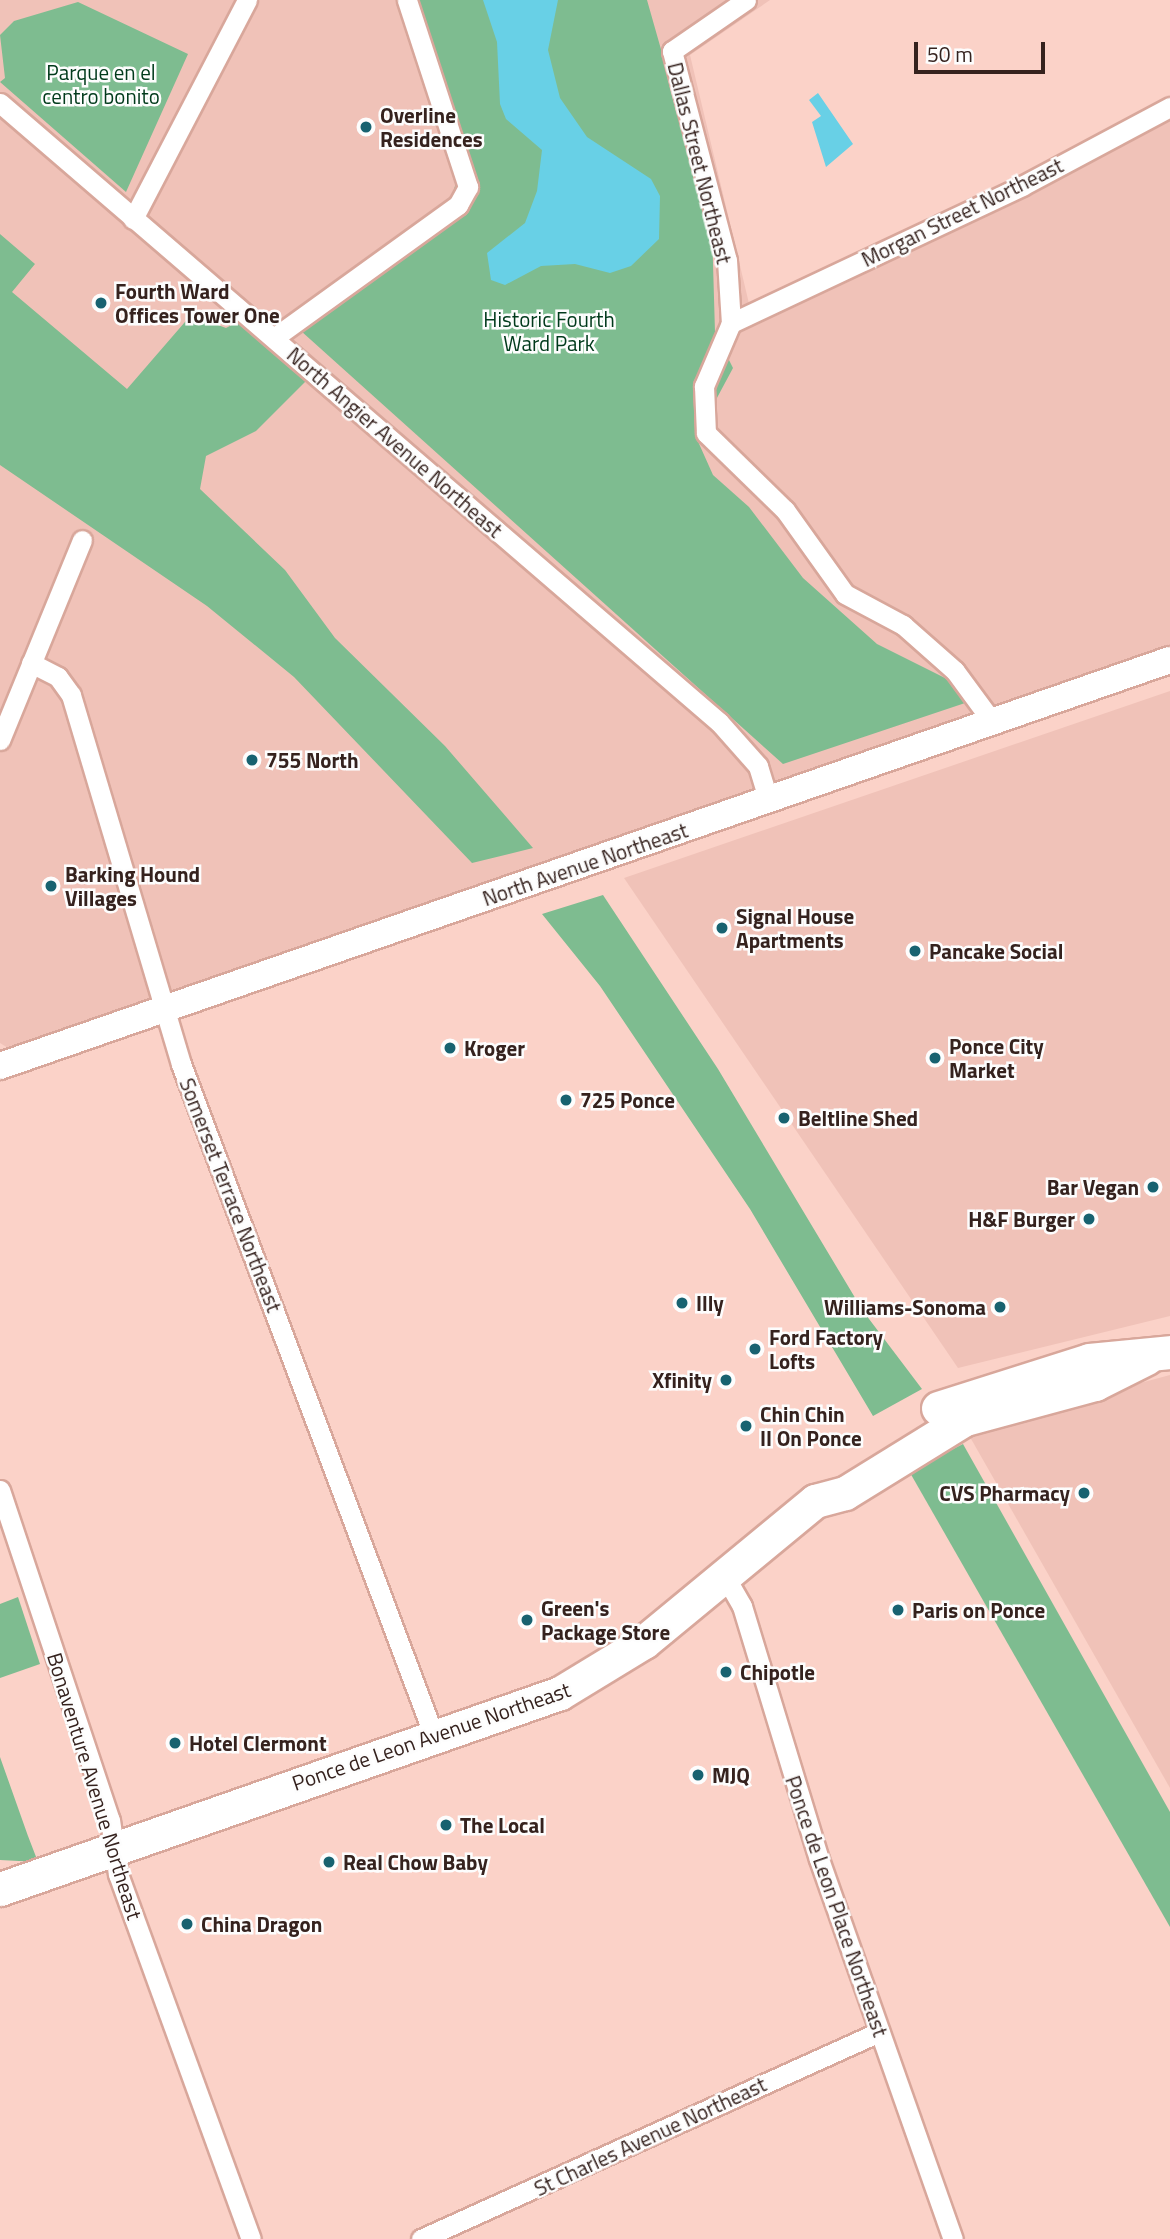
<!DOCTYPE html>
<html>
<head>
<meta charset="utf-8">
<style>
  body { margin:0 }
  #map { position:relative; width:1170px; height:2239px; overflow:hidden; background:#fbd2c8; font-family:"Titillium Web",sans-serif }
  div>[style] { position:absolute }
  .built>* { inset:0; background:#f0c2b8 }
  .green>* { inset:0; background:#7ebc90 }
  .water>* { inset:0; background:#68d0e6 }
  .roads { filter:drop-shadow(2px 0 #d8a79b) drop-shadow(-2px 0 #d8a79b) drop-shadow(0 2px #d8a79b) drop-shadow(0 -2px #d8a79b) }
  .street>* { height:19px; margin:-9.5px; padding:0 9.5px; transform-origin:9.5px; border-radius:9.5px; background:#fff }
  .secondary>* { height:26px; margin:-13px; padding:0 13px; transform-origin:13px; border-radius:13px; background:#fff }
  .highway>* { height:33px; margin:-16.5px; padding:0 16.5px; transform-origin:16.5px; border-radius:16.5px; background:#fff }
  .dots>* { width:19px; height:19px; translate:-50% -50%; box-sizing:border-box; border:4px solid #fdfdfd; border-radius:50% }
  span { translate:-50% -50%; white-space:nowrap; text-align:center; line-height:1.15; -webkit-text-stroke:5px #fdfdfd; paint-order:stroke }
  .park-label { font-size:21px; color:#003a1b }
  .poi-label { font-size:21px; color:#35221e; font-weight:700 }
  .left { translate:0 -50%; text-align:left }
  .right { translate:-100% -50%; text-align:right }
  .street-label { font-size:21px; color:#35221e }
  .scale { position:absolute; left:914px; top:42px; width:131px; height:32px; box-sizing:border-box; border:4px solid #35221e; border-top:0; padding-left:9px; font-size:21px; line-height:24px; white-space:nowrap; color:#35221e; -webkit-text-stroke:5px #fdfdfd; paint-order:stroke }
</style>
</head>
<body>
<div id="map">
  <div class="built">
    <i style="clip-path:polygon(0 0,770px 0,690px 55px,751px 312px,1170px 113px,1170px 661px,21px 1056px,0 1043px)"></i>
    <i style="clip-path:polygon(1170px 691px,1170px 1316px,958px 1368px,624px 878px)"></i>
    <i style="clip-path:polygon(1170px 1375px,1170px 1788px,966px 1430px)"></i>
  </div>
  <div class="green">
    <i style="clip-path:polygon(397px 0,647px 0,712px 229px,715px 332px,733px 368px,696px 437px,713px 475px,749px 507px,803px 578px,877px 644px,983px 697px,783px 764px,301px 331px,452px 196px,458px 176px)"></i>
    <i style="clip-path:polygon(78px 2px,188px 54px,126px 192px,0 82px,5px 78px,0 35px,14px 21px)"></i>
    <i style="clip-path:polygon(0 234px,35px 264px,12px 292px,127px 389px,191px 315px,226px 328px,241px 320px,309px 378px,256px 431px,206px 456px,200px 489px,285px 570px,335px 638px,445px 746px,533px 848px,472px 863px,294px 677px,207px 606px,0 465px)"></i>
    <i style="clip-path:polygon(603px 895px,718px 1069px,863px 1311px,922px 1389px,873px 1416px,750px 1209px,600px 986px,542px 914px)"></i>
    <i style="clip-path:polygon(963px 1444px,1170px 1812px,1170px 1927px,909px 1471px)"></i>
    <i style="clip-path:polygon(18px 1597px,40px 1664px,0 1678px,0 1604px)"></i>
    <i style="clip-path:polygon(0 1757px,28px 1836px,38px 1862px,0 1860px)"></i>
  </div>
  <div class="water">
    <i style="clip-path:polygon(483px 0,558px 0,548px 50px,560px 98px,587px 137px,651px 179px,660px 196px,659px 239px,631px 266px,610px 273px,575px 264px,541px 266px,505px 285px,491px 280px,487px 253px,525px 223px,537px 191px,542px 150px,506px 119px,500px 104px,497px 42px)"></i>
    <i style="clip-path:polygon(818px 93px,853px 144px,826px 167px,812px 122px,821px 116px,809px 100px)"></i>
  </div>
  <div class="roads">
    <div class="street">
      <i style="left:746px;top:0;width:90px;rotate:145.4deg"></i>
      <i style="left:672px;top:51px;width:216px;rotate:75.3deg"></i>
      <i style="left:727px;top:260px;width:63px;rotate:86.4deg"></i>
      <i style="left:731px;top:323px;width:69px;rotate:113.2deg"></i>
      <i style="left:704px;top:386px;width:47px;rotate:87.6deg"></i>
      <i style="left:706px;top:433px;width:110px;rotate:44.3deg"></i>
      <i style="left:785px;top:510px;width:103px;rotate:54.5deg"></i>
      <i style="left:845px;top:594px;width:66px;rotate:28.1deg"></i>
      <i style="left:903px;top:625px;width:69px;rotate:41.5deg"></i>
      <i style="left:955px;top:671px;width:61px;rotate:53.7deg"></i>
      <i style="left:0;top:103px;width:949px;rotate:40.73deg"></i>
      <i style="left:719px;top:722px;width:59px;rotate:48.4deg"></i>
      <i style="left:758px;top:766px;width:34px;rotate:73deg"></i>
      <i style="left:133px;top:219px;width:247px;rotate:-62.5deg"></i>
      <i style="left:731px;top:323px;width:322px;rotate:-25.2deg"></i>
      <i style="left:1022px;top:186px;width:168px;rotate:-28.1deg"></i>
      <i style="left:275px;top:337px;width:226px;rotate:-35.8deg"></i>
      <i style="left:458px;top:205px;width:21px;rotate:-61deg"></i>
      <i style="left:468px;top:187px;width:197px;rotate:-108.1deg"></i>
      <i style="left:31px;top:663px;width:30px;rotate:27deg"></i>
      <i style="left:58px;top:677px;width:22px;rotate:54deg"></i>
      <i style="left:71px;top:695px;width:385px;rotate:73.4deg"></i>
      <i style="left:181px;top:1064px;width:718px;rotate:69.37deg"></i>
      <i style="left:0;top:740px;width:216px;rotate:-67.7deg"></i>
      <i style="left:0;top:1490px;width:348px;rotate:71.6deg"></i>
      <i style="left:110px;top:1820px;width:55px;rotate:81.6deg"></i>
      <i style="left:118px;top:1874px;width:388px;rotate:70deg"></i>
      <i style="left:723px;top:1573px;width:38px;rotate:60deg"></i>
      <i style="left:742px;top:1606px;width:264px;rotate:73.1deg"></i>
      <i style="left:819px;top:1859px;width:403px;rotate:70.6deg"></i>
      <i style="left:421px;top:2239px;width:503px;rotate:-24.32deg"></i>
    </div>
    <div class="secondary">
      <i style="left:0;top:1066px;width:1238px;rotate:-19.14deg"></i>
    </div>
    <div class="highway">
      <i style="left:938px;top:1408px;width:158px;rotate:-17.6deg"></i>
      <i style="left:1089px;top:1360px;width:81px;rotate:-5.6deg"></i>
      <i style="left:0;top:1889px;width:593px;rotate:-19.29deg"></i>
      <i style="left:560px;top:1693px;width:98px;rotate:-31.3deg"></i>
      <i style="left:644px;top:1642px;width:222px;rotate:-39.5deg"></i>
      <i style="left:815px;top:1501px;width:31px;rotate:-15deg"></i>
      <i style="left:845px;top:1493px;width:141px;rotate:-31.7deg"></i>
      <i style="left:965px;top:1419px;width:135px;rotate:-15.1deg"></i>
      <i style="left:1095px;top:1384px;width:58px;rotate:-26.6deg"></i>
    </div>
  </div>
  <div class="dots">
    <i style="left:366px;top:127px;background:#186270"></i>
    <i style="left:101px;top:303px;background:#186270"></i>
    <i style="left:252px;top:760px;background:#186270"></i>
    <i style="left:51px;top:886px;background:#186270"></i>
    <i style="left:722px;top:928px;background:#186270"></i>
    <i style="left:915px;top:951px;background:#186270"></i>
    <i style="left:450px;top:1048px;background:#186270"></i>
    <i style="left:935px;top:1058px;background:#186270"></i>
    <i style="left:566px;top:1100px;background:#186270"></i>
    <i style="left:784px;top:1118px;background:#186270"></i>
    <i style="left:1153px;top:1187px;background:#186270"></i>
    <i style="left:1089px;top:1219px;background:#186270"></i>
    <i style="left:682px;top:1303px;background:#186270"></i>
    <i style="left:1000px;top:1307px;background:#186270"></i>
    <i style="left:755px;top:1349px;background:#186270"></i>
    <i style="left:726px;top:1380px;background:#186270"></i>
    <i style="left:746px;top:1426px;background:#186270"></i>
    <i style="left:1084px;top:1493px;background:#186270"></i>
    <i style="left:898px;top:1610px;background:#186270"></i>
    <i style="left:527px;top:1620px;background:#186270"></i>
    <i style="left:726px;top:1672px;background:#186270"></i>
    <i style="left:175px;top:1743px;background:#186270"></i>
    <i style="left:698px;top:1775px;background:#186270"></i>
    <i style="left:446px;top:1825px;background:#186270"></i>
    <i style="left:329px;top:1862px;background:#186270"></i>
    <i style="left:187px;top:1924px;background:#186270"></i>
  </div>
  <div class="park-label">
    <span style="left:101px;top:84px">Parque en el<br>centro bonito</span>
    <span style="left:549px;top:331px">Historic Fourth<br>Ward Park</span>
  </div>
  <div class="poi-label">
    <span class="left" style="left:380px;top:127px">Overline<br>Residences</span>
    <span class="left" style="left:115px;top:303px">Fourth Ward<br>Offices Tower One</span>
    <span class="left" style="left:266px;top:760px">755 North</span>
    <span class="left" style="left:65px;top:886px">Barking Hound<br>Villages</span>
    <span class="left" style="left:736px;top:928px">Signal House<br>Apartments</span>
    <span class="left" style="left:929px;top:951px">Pancake Social</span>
    <span class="left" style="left:949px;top:1058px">Ponce City<br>Market</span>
    <span class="left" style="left:464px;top:1048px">Kroger</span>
    <span class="left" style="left:580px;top:1100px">725 Ponce</span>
    <span class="left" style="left:798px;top:1118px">Beltline Shed</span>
    <span class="right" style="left:1139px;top:1187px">Bar Vegan</span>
    <span class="right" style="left:1075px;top:1219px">H&amp;F Burger</span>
    <span class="left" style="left:696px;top:1303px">Illy</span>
    <span class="right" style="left:986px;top:1307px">Williams-Sonoma</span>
    <span class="left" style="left:769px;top:1349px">Ford Factory<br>Lofts</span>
    <span class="right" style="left:712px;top:1380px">Xfinity</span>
    <span class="left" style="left:760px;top:1426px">Chin Chin<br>II On Ponce</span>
    <span class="right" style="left:1070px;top:1493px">CVS Pharmacy</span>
    <span class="left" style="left:541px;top:1620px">Green's<br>Package Store</span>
    <span class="left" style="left:912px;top:1610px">Paris on Ponce</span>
    <span class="left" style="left:740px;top:1672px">Chipotle</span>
    <span class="left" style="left:189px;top:1743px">Hotel Clermont</span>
    <span class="left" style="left:712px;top:1775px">MJQ</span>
    <span class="left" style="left:460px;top:1825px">The Local</span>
    <span class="left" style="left:343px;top:1862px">Real Chow Baby</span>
    <span class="left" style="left:201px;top:1924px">China Dragon</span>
  </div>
  <div class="street-label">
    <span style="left:700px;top:163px;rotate:76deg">Dallas Street Northeast</span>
    <span style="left:962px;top:212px;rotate:-26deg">Morgan Street Northeast</span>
    <span style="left:395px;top:442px;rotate:41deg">North Angier Avenue Northeast</span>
    <span style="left:585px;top:864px;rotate:-19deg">North Avenue Northeast</span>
    <span style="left:231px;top:1195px;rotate:69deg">Somerset Terrace Northeast</span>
    <span style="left:431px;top:1736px;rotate:-19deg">Ponce de Leon Avenue Northeast</span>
    <span style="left:95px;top:1786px;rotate:73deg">Bonaventure Avenue Northeast</span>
    <span style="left:837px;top:1906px;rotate:71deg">Ponce de Leon Place Northeast</span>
    <span style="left:650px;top:2136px;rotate:-25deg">St Charles Avenue Northeast</span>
  </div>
  <div class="scale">50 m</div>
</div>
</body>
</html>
